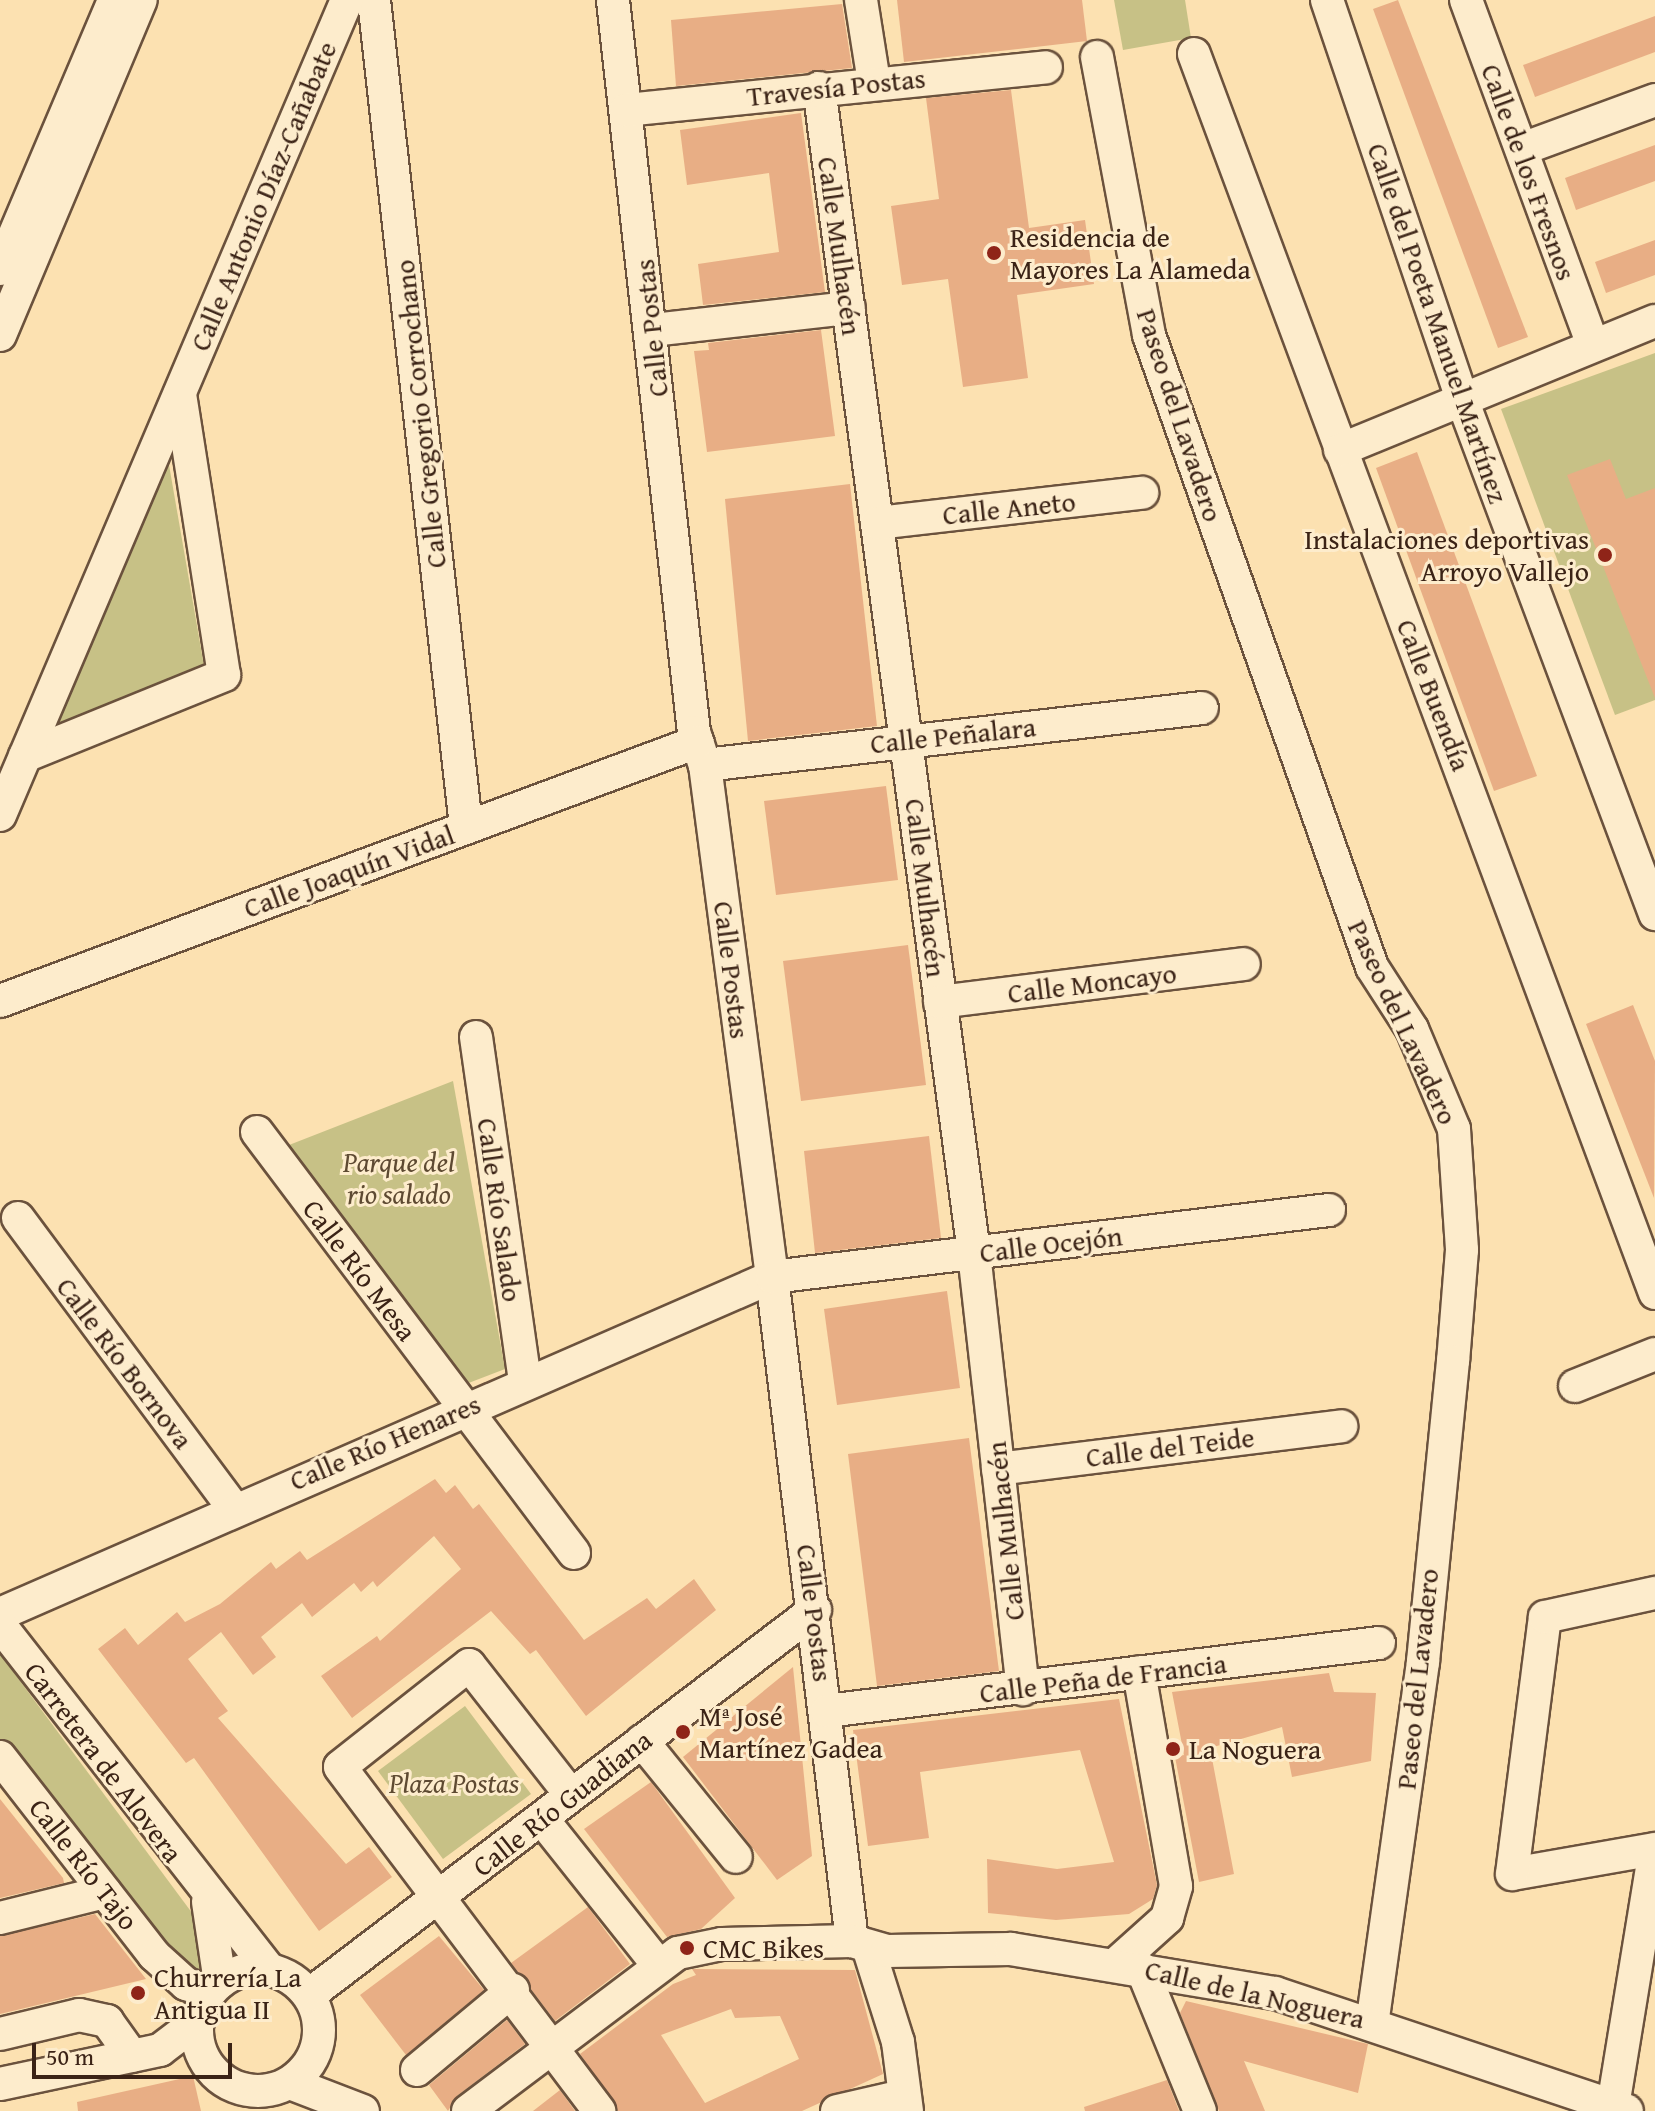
<!DOCTYPE html>
<html>
<head>
<meta charset="utf-8">
<style>
  body { margin:0 }
  #map { position:relative; width:1655px; height:2111px; overflow:hidden; background:#fce1b1; font-family:"Gentium Book Plus",serif }
  div>[style] { position:absolute }
  .green>* { inset:0; background:#c7c186 }
  .building>* { inset:0; background:#e8ae85 }
  .roads { filter:drop-shadow(2px 0 #6b523d) drop-shadow(-2px 0 #6b523d) drop-shadow(0 2px #6b523d) drop-shadow(0 -2px #6b523d) }
  .minor>* { height:32px; margin:-16px; padding:0 16px; transform-origin:16px; border-radius:16px; background:#fdeccc }
  .minor>.ring { margin:-16px; padding:0; box-sizing:content-box; background:none; border:32px solid #fdeccc; border-radius:50% }
  .dots>* { width:22px; height:22px; translate:-50% -50%; box-sizing:border-box; border:4px solid #fdeccc; border-radius:50% }
  span { translate:-50% -50%; white-space:nowrap; text-align:center; line-height:1.15; -webkit-text-stroke:6px #fdeccc; paint-order:stroke }
  .street-label { font-size:28px; color:#3b2316 }
  .poi-label { font-size:28px; color:#3b2316 }
  .left { translate:0 -50%; text-align:left }
  .right { translate:-100% -50%; text-align:right }
  .park-label { font-size:28px; color:#5e4a32; font-style:italic }
  .scale { position:absolute; left:32px; top:2043px; width:200px; height:36px; box-sizing:border-box; border:4px solid #3b2316; border-top:0; padding-left:10px; font-size:24px; line-height:28px; white-space:nowrap; color:#3b2316; -webkit-text-stroke:6px #fdeccc; paint-order:stroke }
</style>
</head>
<body>
<div id="map">
  <div class="green">
    <i style="clip-path:polygon(1114px 0,1185px 0,1191px 38px,1123px 50px)"></i>
    <i style="clip-path:polygon(1655px 353px,1655px 700px,1615px 715px,1501px 409px)"></i>
    <i style="clip-path:polygon(168px 459px,204px 666px,49px 733px)"></i>
    <i style="clip-path:polygon(453px 1081px,505px 1369px,466px 1384px,289px 1145px)"></i>
    <i style="clip-path:polygon(0 1654px,201px 1925px,200px 1971px,178px 1972px,0 1746px)"></i>
    <i style="clip-path:polygon(465px 1706px,531px 1794px,443px 1859px,378px 1771px)"></i>
  </div>
  <div class="building">
    <i style="clip-path:polygon(897px 0,1082px 0,1087px 41px,904px 62px)"></i>
    <i style="clip-path:polygon(1398px 0,1528px 337px,1498px 348px,1373px 9px)"></i>
    <i style="clip-path:polygon(842px 4px,852px 68px,676px 86px,671px 20px)"></i>
    <i style="clip-path:polygon(1655px 16px,1655px 52px,1535px 97px,1523px 65px)"></i>
    <i style="clip-path:polygon(1011px 90px,1029px 228px,1085px 220px,1094px 284px,1017px 295px,1028px 378px,963px 387px,948px 279px,902px 285px,891px 206px,939px 199px,926px 98px)"></i>
    <i style="clip-path:polygon(801px 113px,825px 292px,703px 305px,698px 264px,779px 252px,769px 173px,687px 185px,680px 130px)"></i>
    <i style="clip-path:polygon(1655px 145px,1655px 181px,1576px 210px,1565px 178px)"></i>
    <i style="clip-path:polygon(1655px 240px,1655px 275px,1606px 293px,1595px 262px)"></i>
    <i style="clip-path:polygon(821px 330px,835px 436px,707px 452px,694px 351px,709px 350px,708px 343px)"></i>
    <i style="clip-path:polygon(1417px 452px,1537px 776px,1494px 791px,1376px 468px)"></i>
    <i style="clip-path:polygon(1610px 459px,1626px 499px,1655px 488px,1655px 698px,1567px 475px)"></i>
    <i style="clip-path:polygon(850px 484px,877px 726px,748px 741px,725px 499px)"></i>
    <i style="clip-path:polygon(886px 786px,898px 880px,776px 895px,764px 801px)"></i>
    <i style="clip-path:polygon(908px 945px,926px 1085px,801px 1101px,783px 961px)"></i>
    <i style="clip-path:polygon(1633px 1005px,1655px 1061px,1654px 1198px,1586px 1024px)"></i>
    <i style="clip-path:polygon(929px 1136px,941px 1238px,815px 1253px,804px 1151px)"></i>
    <i style="clip-path:polygon(947px 1291px,960px 1388px,837px 1405px,824px 1309px)"></i>
    <i style="clip-path:polygon(969px 1438px,999px 1671px,877px 1686px,848px 1454px)"></i>
    <i style="clip-path:polygon(435px 1479px,446px 1493px,455px 1485px,473px 1509px,479px 1504px,584px 1640px,647px 1598px,656px 1609px,694px 1579px,716px 1610px,586px 1716px,536px 1650px,530px 1654px,491px 1611px,352px 1718px,321px 1676px,377px 1636px,380px 1641px,461px 1569px,434px 1536px,377px 1587px,373px 1581px,361px 1592px,354px 1583px,312px 1617px,302px 1603px,261px 1637px,276px 1657px,253px 1675px,221px 1632px,188px 1659px,228px 1711px,218px 1718px,346px 1864px,369px 1847px,392px 1877px,319px 1931px,194px 1758px,186px 1763px,98px 1649px,125px 1628px,138px 1645px,177px 1612px,185px 1622px,220px 1604px,271px 1562px,276px 1569px,300px 1551px,307px 1560px)"></i>
    <i style="clip-path:polygon(793px 1667px,812px 1856px,777px 1880px,683px 1757px)"></i>
    <i style="clip-path:polygon(1329px 1673px,1334px 1692px,1376px 1693px,1371px 1761px,1292px 1777px,1282px 1727px,1210px 1748px,1234px 1874px,1199px 1882px,1175px 1757px,1184px 1755px,1172px 1692px)"></i>
    <i style="clip-path:polygon(1119px 1699px,1157px 1885px,1153px 1899px,1129px 1914px,1056px 1920px,988px 1913px,987px 1859px,1057px 1869px,1114px 1862px,1080px 1750px,920px 1772px,929px 1838px,868px 1846px,853px 1730px)"></i>
    <i style="clip-path:polygon(651px 1782px,735px 1898px,701px 1929px,667px 1937px,584px 1829px)"></i>
    <i style="clip-path:polygon(0 1799px,63px 1878px,64px 1883px,0 1898px)"></i>
    <i style="clip-path:polygon(588px 1907px,630px 1964px,555px 2021px,511px 1963px)"></i>
    <i style="clip-path:polygon(95px 1914px,146px 1979px,0 2014px,0 1936px)"></i>
    <i style="clip-path:polygon(439px 1936px,484px 1990px,406px 2055px,360px 1995px)"></i>
    <i style="clip-path:polygon(evenodd,692px 1969px,855px 1970px,883px 2074px,802px 2111px,618px 2111px,580px 2054px,673px 1984px,696px 1975px,692px 1969px,731px 2009px,735px 2018px,780px 2016px,799px 2059px,705px 2103px,661px 2035px,731px 2009px)"></i>
    <i style="clip-path:polygon(1186px 2001px,1368px 2044px,1358px 2093px,1244px 2061px,1265px 2111px,1219px 2111px,1180px 2013px)"></i>
    <i style="clip-path:polygon(507px 2020px,525px 2044px,457px 2096px,448px 2111px,429px 2085px)"></i>
    <i style="clip-path:polygon(193px 2076px,201px 2111px,78px 2111px,77px 2102px)"></i>
    <i style="clip-path:polygon(1167px 2080px,1179px 2111px,1085px 2111px,1084px 2107px)"></i>
    <i style="clip-path:polygon(560px 2090px,575px 2111px,533px 2111px)"></i>
  </div>
  <div class="roads">
    <div class="minor">
      <i style="left:374px;top:0;width:832px;rotate:83.65deg"></i>
      <i style="left:613px;top:0;width:736px;rotate:83.69deg"></i>
      <i style="left:694px;top:732px;width:35px;rotate:72deg"></i>
      <i style="left:705px;top:765px;width:516px;rotate:82.54deg"></i>
      <i style="left:772px;top:1277px;width:669px;rotate:83.13deg"></i>
      <i style="left:861px;top:0;width:83px;rotate:81deg"></i>
      <i style="left:1327px;top:0;width:424px;rotate:71.3deg"></i>
      <i style="left:1463px;top:402px;width:547px;rotate:69.44deg"></i>
      <i style="left:1466px;top:0;width:365px;rotate:69.8deg"></i>
      <i style="left:1194px;top:54px;width:1322px;rotate:69.59deg"></i>
      <i style="left:1097px;top:57px;width:283px;rotate:79.4deg"></i>
      <i style="left:1149px;top:335px;width:670px;rotate:70.56deg"></i>
      <i style="left:1372px;top:967px;width:74px;rotate:57.2deg"></i>
      <i style="left:1412px;top:1029px;width:108px;rotate:67.2deg"></i>
      <i style="left:1454px;top:1129px;width:121px;rotate:86.2deg"></i>
      <i style="left:1462px;top:1250px;width:111px;rotate:94.6deg"></i>
      <i style="left:1453px;top:1361px;width:302px;rotate:95.7deg"></i>
      <i style="left:1423px;top:1662px;width:361px;rotate:98deg"></i>
      <i style="left:819px;top:88px;width:1175px;rotate:82.42deg"></i>
      <i style="left:974px;top:1253px;width:439px;rotate:83.6deg"></i>
      <i style="left:626px;top:110px;width:422px;rotate:-5.8deg"></i>
      <i style="left:1522px;top:149px;width:142px;rotate:-20.2deg"></i>
      <i style="left:0;top:269px;width:292px;rotate:-67deg"></i>
      <i style="left:652px;top:330px;width:198px;rotate:-6.4deg"></i>
      <i style="left:0;top:335px;width:363px;rotate:-67.2deg"></i>
      <i style="left:1340px;top:450px;width:340px;rotate:-22.3deg"></i>
      <i style="left:877px;top:523px;width:267px;rotate:-6.5deg"></i>
      <i style="left:25px;top:756px;width:215px;rotate:-22.1deg"></i>
      <i style="left:224px;top:675px;width:285px;rotate:-98.9deg"></i>
      <i style="left:705px;top:765px;width:500px;rotate:-6.54deg"></i>
      <i style="left:0;top:815px;width:886px;rotate:-66.94deg"></i>
      <i style="left:0;top:1001px;width:744px;rotate:-20.38deg"></i>
      <i style="left:940px;top:1002px;width:306px;rotate:-7.1deg"></i>
      <i style="left:476px;top:1037px;width:348px;rotate:81.9deg"></i>
      <i style="left:257px;top:1132px;width:527px;rotate:53.02deg"></i>
      <i style="left:18px;top:1218px;width:361px;rotate:53.4deg"></i>
      <i style="left:1575px;top:1386px;width:86px;rotate:-21.8deg"></i>
      <i style="left:998px;top:1469px;width:346px;rotate:-7.1deg"></i>
      <i style="left:0;top:1614px;width:842px;rotate:-23.58deg"></i>
      <i style="left:772px;top:1277px;width:561px;rotate:-6.86deg"></i>
      <i style="left:0;top:1625px;width:437px;rotate:52deg"></i>
      <i style="left:827px;top:1711px;width:556px;rotate:-7.02deg"></i>
      <i style="left:642px;top:1741px;width:149px;rotate:51deg"></i>
      <i style="left:0;top:1757px;width:251px;rotate:52.1deg"></i>
      <i style="left:154px;top:1955px;width:43px;rotate:42.2deg"></i>
      <i style="left:186px;top:1984px;width:25px;rotate:18deg"></i>
      <i style="left:571px;top:1795px;width:165px;rotate:-128.1deg"></i>
      <i style="left:469px;top:1665px;width:164px;rotate:141.7deg"></i>
      <i style="left:340px;top:1767px;width:431px;rotate:53deg"></i>
      <i style="left:542px;top:1819px;width:186px;rotate:51.5deg"></i>
      <i style="left:208px;top:1902px;width:81px;rotate:81.5deg"></i>
      <i style="left:0;top:1918px;width:108px;rotate:-13.9deg"></i>
      <i style="left:869px;top:1950px;width:96px;rotate:72.5deg"></i>
      <i style="left:898px;top:2042px;width:70px;rotate:82.6deg"></i>
      <i style="left:1116px;top:1964px;width:69px;rotate:-42deg"></i>
      <i style="left:1167px;top:1918px;width:33px;rotate:-74deg"></i>
      <i style="left:1176px;top:1886px;width:217px;rotate:-99.8deg"></i>
      <i class="ring" style="left:197px;top:1969px;width:90px;height:90px"></i>
      <i style="left:1142px;top:1969px;width:153px;rotate:67.8deg"></i>
      <i style="left:309px;top:1995px;width:636px;rotate:-37.27deg"></i>
      <i style="left:0;top:2034px;width:81px;rotate:-13.5deg"></i>
      <i style="left:79px;top:2015px;width:29px;rotate:12deg"></i>
      <i style="left:107px;top:2021px;width:43px;rotate:54.5deg"></i>
      <i style="left:417px;top:2070px;width:125px;rotate:-39.8deg"></i>
      <i style="left:290px;top:2083px;width:78px;rotate:21deg"></i>
      <i style="left:0;top:2084px;width:164px;rotate:-12deg"></i>
      <i style="left:160px;top:2050px;width:48px;rotate:-37.3deg"></i>
      <i style="left:1613px;top:2106px;width:260px;rotate:-80.7deg"></i>
      <i style="left:1655px;top:1849px;width:145px;rotate:170.1deg"></i>
      <i style="left:1512px;top:1874px;width:259px;rotate:-82.7deg"></i>
      <i style="left:1545px;top:1617px;width:113px;rotate:-12.3deg"></i>
      <i style="left:468px;top:2111px;width:263px;rotate:-37deg"></i>
      <i style="left:678px;top:1953px;width:45px;rotate:-11.6deg"></i>
      <i style="left:722px;top:1944px;width:130px;rotate:-1.3deg"></i>
      <i style="left:852px;top:1941px;width:36px;rotate:16deg"></i>
      <i style="left:887px;top:1951px;width:124px;rotate:-0.9deg"></i>
      <i style="left:1011px;top:1949px;width:268px;rotate:9.5deg"></i>
      <i style="left:1275px;top:1993px;width:371px;rotate:18.5deg"></i>
      <i style="left:837px;top:2111px;width:68px;rotate:-12.8deg"></i>
    </div>
  </div>
  <div class="dots">
    <i style="left:994px;top:253px;background:#8f2418"></i>
    <i style="left:1605px;top:555px;background:#8f2418"></i>
    <i style="left:683px;top:1732px;background:#8f2418"></i>
    <i style="left:1173px;top:1749px;background:#8f2418"></i>
    <i style="left:687px;top:1948px;background:#8f2418"></i>
    <i style="left:138px;top:1993px;background:#8f2418"></i>
  </div>
  <div class="street-label">
    <span style="left:836px;top:87px;rotate:-6deg">Travesía Postas</span>
    <span style="left:1529px;top:172px;rotate:70deg">Calle de los Fresnos</span>
    <span style="left:263px;top:196px;rotate:-67deg">Calle Antonio Díaz-Cañabate</span>
    <span style="left:840px;top:246px;rotate:82deg">Calle Mulhacén</span>
    <span style="left:1438px;top:323px;rotate:71deg">Calle del Poeta Manuel Martínez</span>
    <span style="left:651px;top:328px;rotate:-96deg">Calle Postas</span>
    <span style="left:420px;top:414px;rotate:-96deg">Calle Gregorio Corrochano</span>
    <span style="left:1180px;top:415px;rotate:72deg">Paseo del Lavadero</span>
    <span style="left:1009px;top:508px;rotate:-6deg">Calle Aneto</span>
    <span style="left:1434px;top:695px;rotate:69deg">Calle Buendía</span>
    <span style="left:953px;top:735px;rotate:-6deg">Calle Peñalara</span>
    <span style="left:349px;top:871px;rotate:-20deg">Calle Joaquín Vidal</span>
    <span style="left:926px;top:888px;rotate:83deg">Calle Mulhacén</span>
    <span style="left:732px;top:970px;rotate:83deg">Calle Postas</span>
    <span style="left:1092px;top:983px;rotate:-7deg">Calle Moncayo</span>
    <span style="left:1403px;top:1022px;rotate:65deg">Paseo del Lavadero</span>
    <span style="left:500px;top:1210px;rotate:82deg">Calle Río Salado</span>
    <span style="left:1051px;top:1244px;rotate:-7deg">Calle Ocejón</span>
    <span style="left:360px;top:1270px;rotate:53deg">Calle Río Mesa</span>
    <span style="left:125px;top:1363px;rotate:53deg">Calle Río Bornova</span>
    <span style="left:385px;top:1442px;rotate:-23deg">Calle Río Henares</span>
    <span style="left:1170px;top:1447px;rotate:-7deg">Calle del Teide</span>
    <span style="left:1005px;top:1531px;rotate:-96deg">Calle Mulhacén</span>
    <span style="left:815px;top:1613px;rotate:83deg">Calle Postas</span>
    <span style="left:1103px;top:1678px;rotate:-7deg">Calle Peña de Francia</span>
    <span style="left:1417px;top:1679px;rotate:-84deg">Paseo del Lavadero</span>
    <span style="left:104px;top:1762px;rotate:53deg">Carretera de Alovera</span>
    <span style="left:562px;top:1803px;rotate:-38deg">Calle Río Guadiana</span>
    <span style="left:84px;top:1864px;rotate:52deg">Calle Río Tajo</span>
    <span style="left:1255px;top:1994px;rotate:13deg">Calle de la Noguera</span>
  </div>
  <div class="poi-label">
    <span class="left" style="left:1010px;top:253px">Residencia de<br>Mayores La Alameda</span>
    <span class="right" style="left:1589px;top:555px">Instalaciones deportivas<br>Arroyo Vallejo</span>
    <span class="left" style="left:699px;top:1732px">Mª José<br>Martínez Gadea</span>
    <span class="left" style="left:1189px;top:1749px">La Noguera</span>
    <span class="left" style="left:703px;top:1948px">CMC Bikes</span>
    <span class="left" style="left:154px;top:1993px">Churrería La<br>Antigua II</span>
  </div>
  <div class="park-label">
    <span style="left:399px;top:1178px">Parque del<br>rio salado</span>
    <span style="left:454px;top:1783px">Plaza Postas</span>
  </div>
  <div class="scale">50 m</div>
</div>
</body>
</html>
